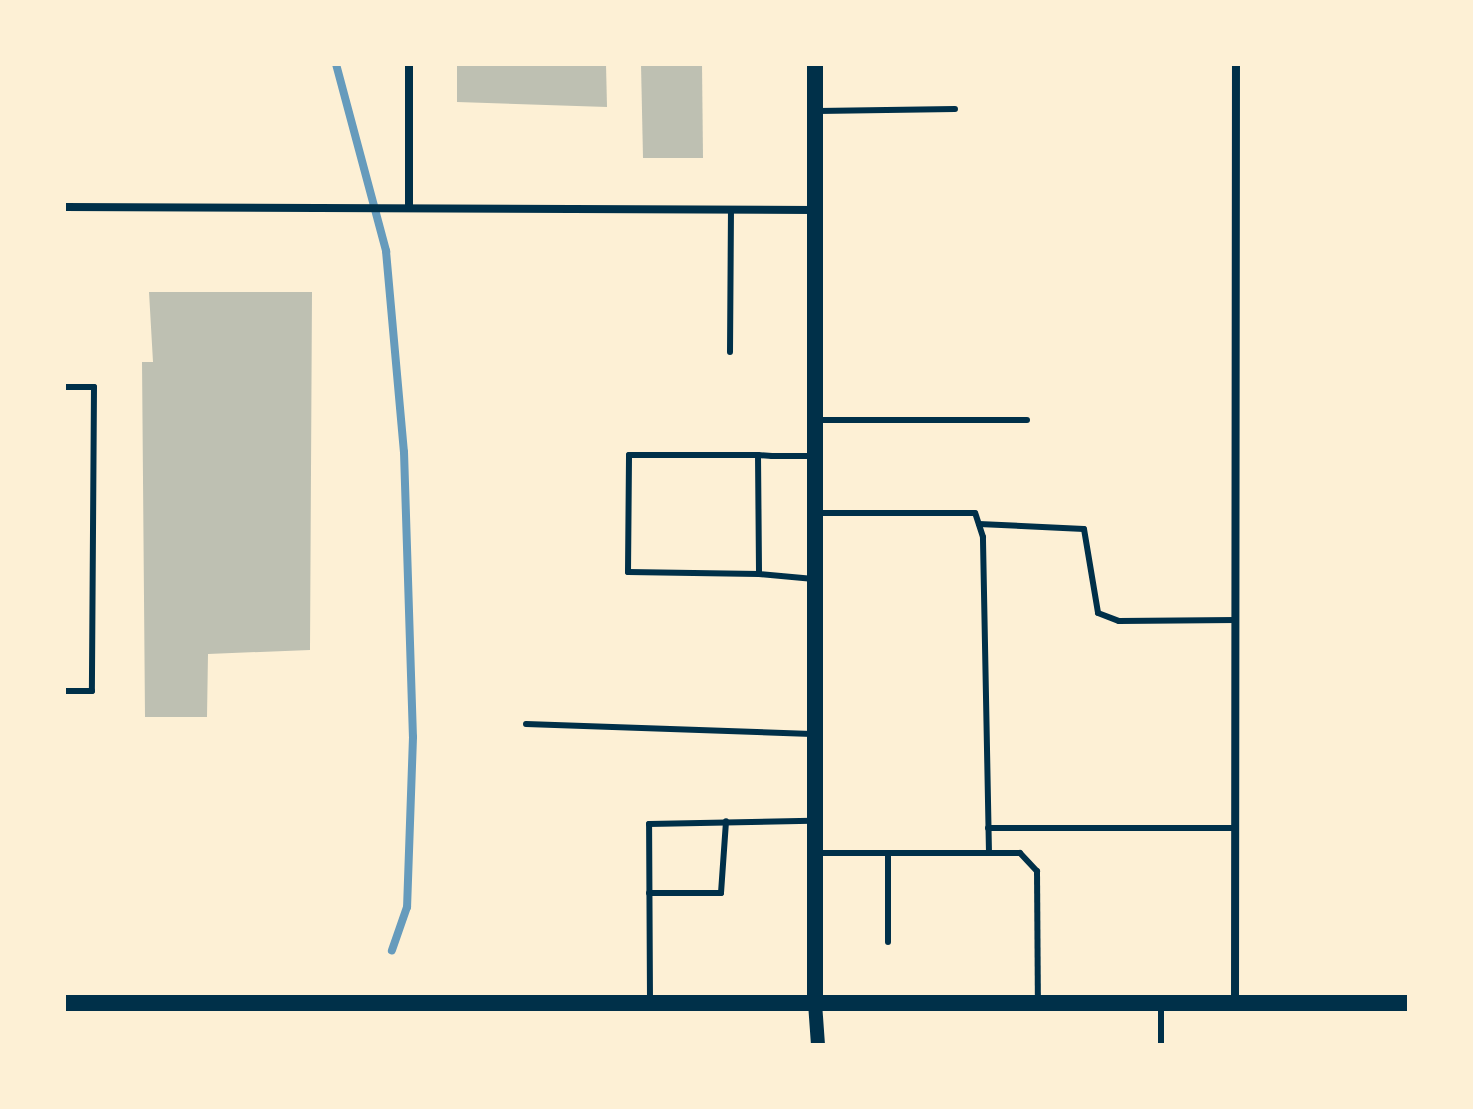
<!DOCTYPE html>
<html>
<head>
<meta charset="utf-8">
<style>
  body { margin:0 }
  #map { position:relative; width:1473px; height:1109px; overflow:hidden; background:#fdf0d5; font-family:"Fira Sans",sans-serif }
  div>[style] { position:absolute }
  .stream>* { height:8px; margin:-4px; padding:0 4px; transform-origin:4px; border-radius:4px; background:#669bbc }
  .building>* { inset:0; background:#bec0b2 }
  .service>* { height:6px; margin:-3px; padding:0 3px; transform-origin:3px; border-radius:3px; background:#003049 }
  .minor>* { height:8px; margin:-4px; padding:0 4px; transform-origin:4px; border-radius:4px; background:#003049 }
  .tertiary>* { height:14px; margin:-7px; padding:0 7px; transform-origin:7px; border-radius:7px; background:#003049 }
  .secondary>* { height:16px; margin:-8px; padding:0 8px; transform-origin:8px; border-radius:8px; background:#003049 }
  span { translate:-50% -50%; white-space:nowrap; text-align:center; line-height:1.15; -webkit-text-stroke:6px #fdf0d5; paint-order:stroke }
  .frame { position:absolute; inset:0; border:66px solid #fdf0d5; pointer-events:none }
</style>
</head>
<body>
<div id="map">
  <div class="stream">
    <i style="left:336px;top:64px;width:194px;rotate:75deg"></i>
    <i style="left:386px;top:251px;width:202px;rotate:84.9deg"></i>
    <i style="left:404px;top:452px;width:285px;rotate:88.2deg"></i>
    <i style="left:413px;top:737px;width:170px;rotate:92deg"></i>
    <i style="left:407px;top:907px;width:46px;rotate:109.2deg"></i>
  </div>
  <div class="building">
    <i style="clip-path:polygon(457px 64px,606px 64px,607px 107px,457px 102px)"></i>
    <i style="clip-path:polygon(641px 64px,702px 64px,703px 158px,643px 158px)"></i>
    <i style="clip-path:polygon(149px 292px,312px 292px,310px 650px,208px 654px,207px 717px,145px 717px,142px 362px,153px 362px)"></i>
  </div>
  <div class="service">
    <i style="left:818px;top:111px;width:137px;rotate:-0.8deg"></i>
    <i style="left:730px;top:352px;width:142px;rotate:-89.6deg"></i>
    <i style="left:64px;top:387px;width:30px"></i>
    <i style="left:94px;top:387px;width:304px;rotate:90.4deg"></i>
    <i style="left:92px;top:691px;width:28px;rotate:180deg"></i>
    <i style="left:815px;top:420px;width:212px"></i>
    <i style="left:758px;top:455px;width:119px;rotate:89.5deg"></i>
    <i style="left:759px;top:574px;width:131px;rotate:-179.1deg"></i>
    <i style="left:628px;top:572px;width:117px;rotate:-89.5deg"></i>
    <i style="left:629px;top:455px;width:129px"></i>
    <i style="left:758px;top:455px;width:14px;rotate:4deg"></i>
    <i style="left:772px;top:456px;width:40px"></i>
    <i style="left:979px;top:524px;width:105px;rotate:2.7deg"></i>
    <i style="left:1084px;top:529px;width:85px;rotate:80.5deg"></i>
    <i style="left:1098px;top:613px;width:22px;rotate:21deg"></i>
    <i style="left:1119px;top:621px;width:117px;rotate:-0.5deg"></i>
    <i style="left:759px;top:574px;width:55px;rotate:5.2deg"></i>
    <i style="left:526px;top:724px;width:286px;rotate:2deg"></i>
    <i style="left:988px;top:828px;width:247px"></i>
    <i style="left:818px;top:853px;width:171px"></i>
    <i style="left:989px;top:853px;width:316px;rotate:-91.1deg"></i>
    <i style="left:983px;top:537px;width:25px;rotate:-108deg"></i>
    <i style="left:975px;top:513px;width:157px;rotate:180deg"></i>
    <i style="left:888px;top:853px;width:89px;rotate:90deg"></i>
    <i style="left:989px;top:853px;width:31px"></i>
    <i style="left:1020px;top:853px;width:25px;rotate:47deg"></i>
    <i style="left:1037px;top:871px;width:132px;rotate:89.6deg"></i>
    <i style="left:649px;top:893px;width:72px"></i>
    <i style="left:721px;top:893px;width:72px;rotate:-86deg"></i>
    <i style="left:650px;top:1000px;width:176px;rotate:-90.3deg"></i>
    <i style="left:649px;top:824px;width:163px;rotate:-1.1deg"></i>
    <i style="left:1161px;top:1005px;width:40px;rotate:90deg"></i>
  </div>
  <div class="minor">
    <i style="left:64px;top:207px;width:750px;rotate:0.23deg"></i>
    <i style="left:409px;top:208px;width:144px;rotate:-90deg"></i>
    <i style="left:1235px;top:1003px;width:939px;rotate:-89.94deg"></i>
  </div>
  <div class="tertiary">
    <i style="left:815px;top:1003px;width:42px;rotate:85.9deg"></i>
  </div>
  <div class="secondary">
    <i style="left:815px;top:64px;width:939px;rotate:90deg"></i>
    <i style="left:64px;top:1003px;width:1345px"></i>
  </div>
  <div class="frame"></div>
</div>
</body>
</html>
